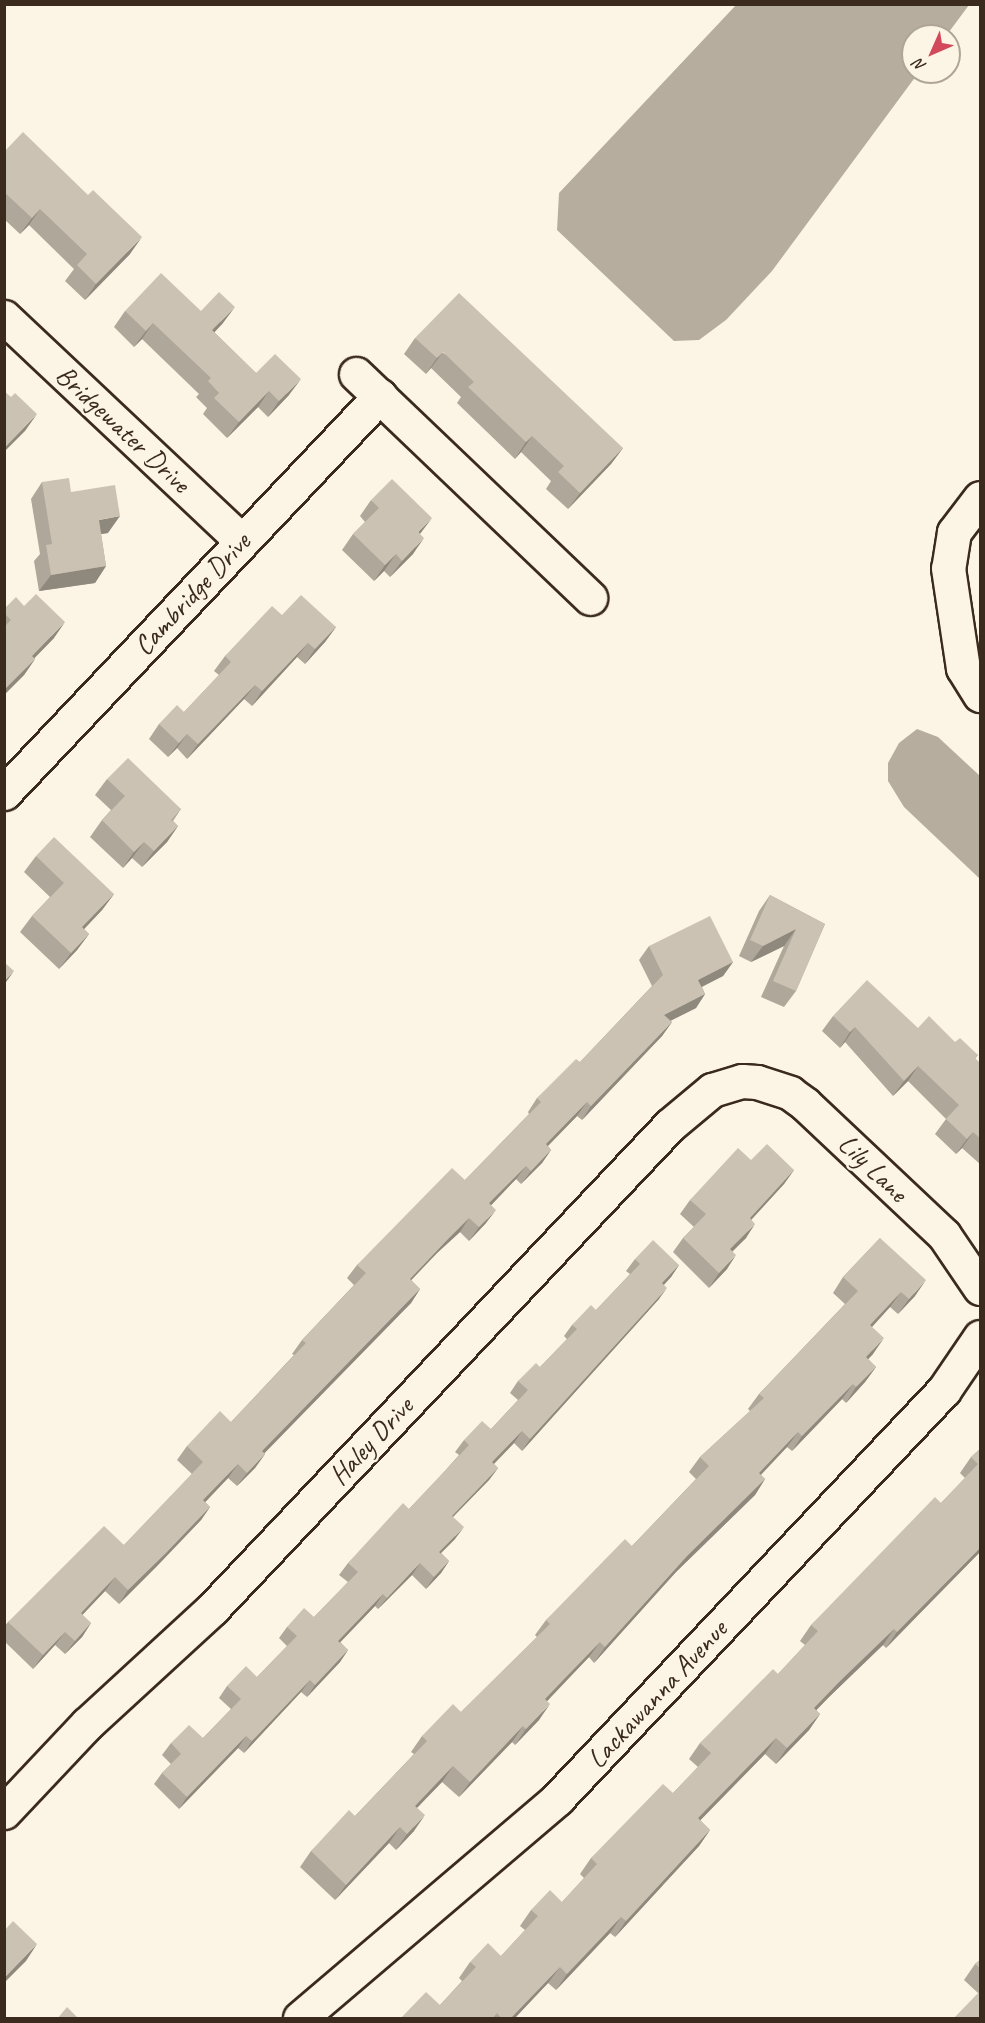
<!DOCTYPE html>
<html>
<head>
<meta charset="utf-8">
<style>
  body { margin:0 }
  #map { position:relative; width:985px; height:2023px; overflow:hidden; background:#fcf5e5; font-family:Caveat,sans-serif }
  div>[style] { position:absolute }
  .water>* { inset:0; background:#b7ad9e }
  .roads { filter:drop-shadow(2px 0 #3b2a1e) drop-shadow(-2px 0 #3b2a1e) drop-shadow(0 2px #3b2a1e) drop-shadow(0 -2px #3b2a1e) }
  .minor>* { height:33px; margin:-16.5px; padding:0 16.5px; transform-origin:16.5px; border-radius:16.5px; background:#fcf5e5 }
  .wall>* { inset:0; background:#afa79a }
  .shaded-wall>* { inset:0; background:#8f887d }
  .building>* { inset:0; background:#ccc2b3 }
  span { translate:-50% -50%; white-space:nowrap; text-align:center; line-height:1.15; -webkit-text-stroke:5px #fcf5e5; paint-order:stroke }
  .street-label { font-size:28px; color:#3b2a1e }
  .frame { position:absolute; inset:0; border:6px solid #3b2a1e; pointer-events:none }
  .north { position:absolute; left:901px; top:24px; width:60px; height:60px; box-sizing:border-box; background:#fcf5e5; border:2px solid #afa495; border-radius:50%; rotate:225deg; font-size:16px; font-weight:700; line-height:24px; text-align:center; color:#3b2a1e }
  .north::after { content:''; display:block; margin:auto; width:21px; height:27px; background:#d1495b; clip-path:polygon(50% 0,100% 100%,50% 72%,0 100%) }
</style>
</head>
<body>
<div id="map">
  <div class="water">
    <i style="clip-path:polygon(737px 4px,969px 5px,946px 36px,913px 36px,913px 72px,919px 72px,772px 271px,726px 320px,699px 340px,674px 341px,557px 230px,559px 193px)"></i>
    <i style="clip-path:polygon(917px 729px,938px 737px,980px 776px,980px 879px,904px 807px,888px 781px,888px 763px,899px 743px)"></i>
  </div>
  <div class="roads">
    <div class="minor">
      <i style="left:4px;top:317px;width:327px;rotate:43.3deg"></i>
      <i style="left:356px;top:374px;width:324px;rotate:43.7deg"></i>
      <i style="left:980px;top:498px;width:43px;rotate:127.4deg"></i>
      <i style="left:954px;top:532px;width:36px;rotate:99deg"></i>
      <i style="left:948px;top:568px;width:101px;rotate:81.5deg"></i>
      <i style="left:963px;top:668px;width:32px;rotate:58deg"></i>
      <i style="left:4px;top:793px;width:547px;rotate:-46.56deg"></i>
      <i style="left:4px;top:1812px;width:121px;rotate:-46.7deg"></i>
      <i style="left:87px;top:1724px;width:170px;rotate:-42.6deg"></i>
      <i style="left:212px;top:1609px;width:666px;rotate:-46.58deg"></i>
      <i style="left:670px;top:1125px;width:55px;rotate:-39.8deg"></i>
      <i style="left:712px;top:1090px;width:31px;rotate:-17deg"></i>
      <i style="left:742px;top:1081px;width:15px;rotate:4deg"></i>
      <i style="left:757px;top:1082px;width:35px;rotate:18deg"></i>
      <i style="left:790px;top:1093px;width:19px;rotate:36deg"></i>
      <i style="left:805px;top:1104px;width:191px;rotate:43.3deg"></i>
      <i style="left:944px;top:1235px;width:64px;rotate:55.8deg"></i>
      <i style="left:300px;top:2018px;width:338px;rotate:-40.4deg"></i>
      <i style="left:557px;top:1799px;width:563px;rotate:-46.58deg"></i>
      <i style="left:944px;top:1390px;width:64px;rotate:-55.8deg"></i>
    </div>
  </div>
  <div class="wall">
    <i style="clip-path:polygon(4px 152px,130px 254px,85px 300px,65px 281px,74px 269px,29px 225px,20px 234px,4px 219px)"></i>
    <i style="clip-path:polygon(125px 311px,201px 311px,223px 323px,214px 332px,256px 373px,289px 395px,268px 417px,258px 407px,227px 438px,203px 414px,207px 408px,196px 397px,199px 394px,142px 339px,134px 347px,114px 327px)"></i>
    <i style="clip-path:polygon(415px 338px,623px 448px,611px 464px,568px 509px,546px 489px,551px 481px,521px 452px,515px 459px,457px 403px,461px 397px,431px 368px,426px 374px,404px 354px)"></i>
    <i style="clip-path:polygon(42px 482px,71px 492px,108px 533px,101px 534px,106px 566px,95px 583px,39px 591px,34px 561px,40px 554px,31px 499px)"></i>
    <i style="clip-path:polygon(371px 500px,420px 534px,413px 554px,390px 577px,384px 571px,374px 581px,342px 550px,353px 534px,365px 522px,360px 516px)"></i>
    <i style="clip-path:polygon(4px 609px,54px 638px,34px 658px,35px 659px,24px 675px,4px 695px)"></i>
    <i style="clip-path:polygon(282px 615px,336px 627px,325px 642px,305px 664px,297px 657px,252px 706px,244px 699px,187px 759px,177px 748px,168px 757px,149px 739px,159px 724px,184px 712px,219px 675px,214px 671px,225px 656px)"></i>
    <i style="clip-path:polygon(107px 779px,181px 809px,173px 821px,178px 826px,167px 842px,142px 867px,132px 858px,123px 868px,90px 837px,102px 820px,111px 810px,95px 795px)"></i>
    <i style="clip-path:polygon(36px 856px,114px 894px,102px 910px,84px 929px,89px 934px,77px 950px,59px 969px,20px 932px,32px 916px,50px 897px,24px 872px)"></i>
    <i style="clip-path:polygon(770px 895px,825px 924px,796px 991px,784px 1007px,761px 997px,784px 946px,751px 962px,739px 956px,759px 911px)"></i>
    <i style="clip-path:polygon(649px 946px,733px 962px,723px 976px,702px 987px,705px 994px,696px 1008px,670px 1021px,672px 1022px,662px 1036px,582px 1120px,577px 1116px,548px 1146px,551px 1150px,542px 1163px,521px 1184px,516px 1179px,491px 1205px,486px 1223px,469px 1241px,460px 1232px,437px 1253px,411px 1280px,420px 1289px,411px 1303px,264px 1453px,265px 1454px,255px 1468px,237px 1486px,228px 1478px,205px 1502px,210px 1507px,201px 1520px,157px 1566px,119px 1604px,105px 1591px,82px 1615px,91px 1623px,82px 1637px,65px 1654px,55px 1645px,33px 1669px,4px 1641px,4px 1627px,8px 1622px,124px 1545px,192px 1474px,177px 1460px,187px 1446px,231px 1422px,294px 1355px,292px 1354px,302px 1340px,354px 1285px,347px 1278px,357px 1265px,465px 1180px,529px 1114px,528px 1112px,537px 1098px,580px 1062px,652px 986px,639px 960px)"></i>
    <i style="clip-path:polygon(833px 1016px,918px 1028px,955px 1042px,978px 1055px,975px 1059px,981px 1064px,981px 1165px,962px 1148px,956px 1154px,935px 1134px,946px 1119px,908px 1081px,893px 1096px,845px 1042px,840px 1048px,822px 1031px)"></i>
    <i style="clip-path:polygon(751px 1160px,794px 1170px,784px 1184px,751px 1220px,746px 1238px,732px 1251px,727px 1269px,709px 1288px,673px 1252px,683px 1238px,694px 1227px,680px 1214px,690px 1200px)"></i>
    <i style="clip-path:polygon(880px 1238px,915px 1296px,898px 1314px,890px 1307px,872px 1327px,873px 1354px,868px 1359px,876px 1367px,865px 1382px,846px 1403px,842px 1399px,792px 1451px,787px 1447px,761px 1475px,765px 1479px,755px 1495px,676px 1572px,594px 1663px,589px 1657px,553px 1694px,547px 1701px,539px 1720px,515px 1745px,512px 1742px,459px 1797px,442px 1782px,417px 1808px,414px 1831px,396px 1850px,389px 1843px,335px 1900px,300px 1867px,311px 1851px,355px 1816px,414px 1754px,411px 1752px,422px 1736px,461px 1712px,537px 1637px,535px 1635px,546px 1620px,632px 1546px,696px 1479px,689px 1472px,700px 1457px,750px 1411px,748px 1409px,759px 1394px,845px 1304px,833px 1293px,843px 1277px)"></i>
    <i style="clip-path:polygon(635px 1259px,679px 1265px,671px 1277px,664px 1285px,659px 1299px,522px 1451px,514px 1443px,494px 1464px,498px 1468px,489px 1480px,453px 1517px,455px 1539px,441px 1553px,449px 1561px,441px 1573px,426px 1589px,412px 1575px,378px 1609px,375px 1606px,340px 1642px,348px 1650px,340px 1662px,307px 1697px,301px 1692px,244px 1753px,238px 1748px,179px 1809px,154px 1784px,162px 1773px,171px 1764px,162px 1755px,171px 1743px,203px 1738px,231px 1709px,219px 1698px,227px 1686px,257px 1677px,287px 1646px,279px 1638px,287px 1627px,314px 1617px,348px 1582px,339px 1575px,348px 1563px,409px 1509px,443px 1473px,459px 1455px,455px 1452px,464px 1440px,491px 1429px,518px 1400px,510px 1393px,518px 1381px,540px 1367px,567px 1339px,564px 1336px,572px 1325px,596px 1310px,630px 1274px,626px 1271px)"></i>
    <i style="clip-path:polygon(981px 1448px,981px 1551px,886px 1648px,883px 1645px,829px 1697px,816px 1710px,820px 1714px,809px 1730px,776px 1764px,765px 1754px,700px 1820px,710px 1830px,699px 1846px,615px 1937px,610px 1933px,556px 1990px,548px 1983px,514px 2019px,400px 2019px,440px 2005px,462px 1981px,459px 1978px,470px 1962px,501px 1956px,525px 1930px,520px 1926px,531px 1910px,562px 1902px,584px 1878px,580px 1874px,591px 1858px,673px 1793px,698px 1767px,689px 1759px,700px 1743px,778px 1674px,805px 1645px,800px 1641px,811px 1625px,941px 1503px,965px 1478px,960px 1473px,971px 1457px)"></i>
    <i style="clip-path:polygon(981px 1959px,981px 2019px,978px 1993px,964px 1980px,975px 1964px)"></i>
  </div>
  <div class="shaded-wall">
    <i style="clip-path:polygon(40px 209px,29px 225px,20px 234px,32px 218px)"></i>
    <i style="clip-path:polygon(142px 237px,130px 254px,85px 300px,96px 284px)"></i>
    <i style="clip-path:polygon(235px 307px,223px 323px,201px 347px,212px 330px)"></i>
    <i style="clip-path:polygon(153px 323px,142px 339px,134px 347px,146px 331px)"></i>
    <i style="clip-path:polygon(443px 352px,431px 368px,426px 374px,437px 358px)"></i>
    <i style="clip-path:polygon(301px 379px,289px 395px,268px 417px,279px 401px)"></i>
    <i style="clip-path:polygon(269px 391px,258px 407px,227px 438px,239px 422px)"></i>
    <i style="clip-path:polygon(37px 414px,25px 431px,4px 452px,4px 448px)"></i>
    <i style="clip-path:polygon(532px 436px,521px 452px,515px 459px,526px 442px)"></i>
    <i style="clip-path:polygon(623px 448px,611px 464px,568px 509px,580px 493px)"></i>
    <i style="clip-path:polygon(120px 516px,108px 533px,88px 536px,99px 520px)"></i>
    <i style="clip-path:polygon(432px 518px,420px 534px,418px 532px)"></i>
    <i style="clip-path:polygon(424px 538px,413px 554px,390px 577px,402px 561px)"></i>
    <i style="clip-path:polygon(396px 554px,384px 571px,374px 581px,385px 565px)"></i>
    <i style="clip-path:polygon(106px 566px,95px 583px,39px 591px,51px 575px)"></i>
    <i style="clip-path:polygon(65px 622px,54px 638px,21px 672px,32px 656px)"></i>
    <i style="clip-path:polygon(336px 627px,325px 642px,305px 664px,315px 649px)"></i>
    <i style="clip-path:polygon(308px 643px,297px 657px,252px 706px,262px 691px)"></i>
    <i style="clip-path:polygon(35px 659px,24px 675px,4px 695px,4px 690px)"></i>
    <i style="clip-path:polygon(255px 685px,244px 699px,187px 759px,198px 744px)"></i>
    <i style="clip-path:polygon(187px 734px,177px 748px,168px 757px,179px 743px)"></i>
    <i style="clip-path:polygon(178px 826px,167px 842px,142px 867px,154px 851px)"></i>
    <i style="clip-path:polygon(144px 842px,132px 858px,123px 868px,134px 852px)"></i>
    <i style="clip-path:polygon(114px 894px,102px 910px,70px 944px,82px 927px)"></i>
    <i style="clip-path:polygon(796px 929px,784px 946px,751px 962px,763px 946px)"></i>
    <i style="clip-path:polygon(89px 934px,77px 950px,59px 969px,71px 953px)"></i>
    <i style="clip-path:polygon(733px 962px,723px 976px,689px 993px,698px 980px)"></i>
    <i style="clip-path:polygon(14px 971px,4px 985px,4px 981px)"></i>
    <i style="clip-path:polygon(705px 994px,696px 1008px,654px 1029px,664px 1015px)"></i>
    <i style="clip-path:polygon(672px 1022px,662px 1036px,582px 1120px,591px 1106px)"></i>
    <i style="clip-path:polygon(855px 1027px,845px 1042px,840px 1048px,850px 1032px)"></i>
    <i style="clip-path:polygon(918px 1066px,908px 1081px,893px 1096px,904px 1081px)"></i>
    <i style="clip-path:polygon(587px 1102px,577px 1116px,536px 1158px,546px 1144px)"></i>
    <i style="clip-path:polygon(973px 1132px,962px 1148px,956px 1154px,967px 1139px)"></i>
    <i style="clip-path:polygon(551px 1150px,542px 1163px,521px 1184px,531px 1171px)"></i>
    <i style="clip-path:polygon(526px 1166px,516px 1179px,480px 1217px,489px 1203px)"></i>
    <i style="clip-path:polygon(794px 1170px,784px 1184px,740px 1232px,750px 1218px)"></i>
    <i style="clip-path:polygon(496px 1210px,486px 1223px,469px 1241px,479px 1227px)"></i>
    <i style="clip-path:polygon(469px 1218px,460px 1232px,437px 1253px,400px 1292px,410px 1279px,447px 1240px)"></i>
    <i style="clip-path:polygon(755px 1224px,746px 1238px,720px 1264px,730px 1249px)"></i>
    <i style="clip-path:polygon(736px 1255px,727px 1269px,709px 1288px,719px 1273px)"></i>
    <i style="clip-path:polygon(679px 1265px,671px 1277px,654px 1295px,662px 1283px)"></i>
    <i style="clip-path:polygon(926px 1280px,915px 1296px,898px 1314px,909px 1299px)"></i>
    <i style="clip-path:polygon(667px 1288px,659px 1299px,522px 1451px,530px 1439px)"></i>
    <i style="clip-path:polygon(420px 1289px,411px 1303px,253px 1465px,262px 1451px)"></i>
    <i style="clip-path:polygon(901px 1292px,890px 1307px,859px 1341px,870px 1325px)"></i>
    <i style="clip-path:polygon(884px 1338px,873px 1354px,855px 1373px,866px 1357px)"></i>
    <i style="clip-path:polygon(876px 1367px,865px 1382px,846px 1403px,856px 1387px)"></i>
    <i style="clip-path:polygon(853px 1384px,842px 1399px,792px 1451px,802px 1436px)"></i>
    <i style="clip-path:polygon(522px 1431px,514px 1443px,484px 1474px,492px 1462px)"></i>
    <i style="clip-path:polygon(798px 1432px,787px 1447px,748px 1488px,759px 1473px)"></i>
    <i style="clip-path:polygon(265px 1454px,255px 1468px,237px 1486px,247px 1473px)"></i>
    <i style="clip-path:polygon(238px 1464px,228px 1478px,194px 1514px,203px 1500px)"></i>
    <i style="clip-path:polygon(498px 1468px,489px 1480px,443px 1527px,452px 1516px)"></i>
    <i style="clip-path:polygon(765px 1479px,755px 1495px,676px 1572px,594px 1663px,605px 1647px,687px 1556px)"></i>
    <i style="clip-path:polygon(210px 1507px,201px 1520px,157px 1566px,119px 1604px,128px 1590px)"></i>
    <i style="clip-path:polygon(464px 1527px,455px 1539px,431px 1563px,439px 1552px)"></i>
    <i style="clip-path:polygon(981px 1547px,981px 1551px,886px 1648px,897px 1632px)"></i>
    <i style="clip-path:polygon(449px 1561px,441px 1573px,426px 1589px,434px 1577px)"></i>
    <i style="clip-path:polygon(420px 1563px,412px 1575px,378px 1609px,387px 1598px)"></i>
    <i style="clip-path:polygon(115px 1577px,105px 1591px,71px 1627px,81px 1613px)"></i>
    <i style="clip-path:polygon(383px 1594px,375px 1606px,330px 1653px,338px 1641px)"></i>
    <i style="clip-path:polygon(91px 1623px,82px 1637px,65px 1654px,75px 1641px)"></i>
    <i style="clip-path:polygon(894px 1629px,883px 1645px,829px 1697px,803px 1724px,814px 1708px,840px 1681px)"></i>
    <i style="clip-path:polygon(65px 1632px,55px 1645px,33px 1669px,43px 1655px)"></i>
    <i style="clip-path:polygon(600px 1642px,589px 1657px,534px 1715px,545px 1699px)"></i>
    <i style="clip-path:polygon(348px 1650px,340px 1662px,307px 1697px,315px 1685px)"></i>
    <i style="clip-path:polygon(310px 1680px,301px 1692px,244px 1753px,252px 1741px)"></i>
    <i style="clip-path:polygon(550px 1704px,539px 1720px,515px 1745px,526px 1729px)"></i>
    <i style="clip-path:polygon(820px 1714px,809px 1730px,776px 1764px,787px 1748px)"></i>
    <i style="clip-path:polygon(523px 1726px,512px 1742px,459px 1797px,470px 1782px)"></i>
    <i style="clip-path:polygon(246px 1736px,238px 1748px,179px 1809px,187px 1797px)"></i>
    <i style="clip-path:polygon(776px 1738px,765px 1754px,687px 1834px,698px 1818px)"></i>
    <i style="clip-path:polygon(453px 1766px,442px 1782px,404px 1821px,415px 1806px)"></i>
    <i style="clip-path:polygon(425px 1815px,414px 1831px,396px 1850px,407px 1834px)"></i>
    <i style="clip-path:polygon(400px 1827px,389px 1843px,335px 1900px,346px 1885px)"></i>
    <i style="clip-path:polygon(710px 1830px,699px 1846px,615px 1937px,626px 1921px)"></i>
    <i style="clip-path:polygon(621px 1917px,610px 1933px,556px 1990px,567px 1974px)"></i>
    <i style="clip-path:polygon(37px 1944px,26px 1961px,4px 1983px,4px 1978px)"></i>
    <i style="clip-path:polygon(560px 1967px,548px 1983px,514px 2019px,510px 2019px)"></i>
  </div>
  <div class="building">
    <i style="clip-path:polygon(23px 132px,88px 195px,93px 190px,142px 237px,96px 284px,77px 265px,87px 254px,40px 209px,32px 218px,4px 192px,4px 152px)"></i>
    <i style="clip-path:polygon(161px 273px,201px 311px,219px 292px,235px 307px,212px 330px,256px 373px,275px 354px,301px 379px,279px 401px,269px 391px,239px 422px,214px 398px,219px 393px,208px 381px,211px 378px,153px 323px,146px 331px,125px 311px)"></i>
    <i style="clip-path:polygon(459px 293px,623px 448px,580px 493px,558px 472px,564px 466px,532px 436px,526px 442px,468px 387px,474px 382px,443px 352px,437px 358px,415px 338px)"></i>
    <i style="clip-path:polygon(4px 391px,11px 397px,15px 393px,37px 414px,4px 448px)"></i>
    <i style="clip-path:polygon(69px 478px,71px 492px,115px 485px,120px 516px,99px 520px,106px 566px,51px 575px,46px 545px,52px 544px,42px 482px)"></i>
    <i style="clip-path:polygon(392px 479px,432px 518px,418px 532px,424px 538px,402px 561px,396px 554px,385px 565px,353px 534px,379px 508px,371px 500px)"></i>
    <i style="clip-path:polygon(36px 594px,65px 622px,32px 656px,35px 659px,4px 690px,4px 627px,11px 620px,4px 613px,4px 609px,16px 597px,24px 606px)"></i>
    <i style="clip-path:polygon(301px 595px,336px 627px,315px 649px,308px 643px,262px 691px,255px 685px,198px 744px,187px 734px,179px 743px,159px 724px,177px 705px,184px 712px,231px 662px,225px 656px,272px 606px,282px 615px)"></i>
    <i style="clip-path:polygon(128px 758px,181px 809px,171px 820px,178px 826px,154px 851px,144px 842px,134px 852px,102px 820px,125px 796px,107px 779px)"></i>
    <i style="clip-path:polygon(54px 837px,114px 894px,82px 927px,89px 934px,71px 953px,32px 916px,64px 883px,36px 856px)"></i>
    <i style="clip-path:polygon(770px 895px,825px 924px,796px 991px,773px 981px,796px 929px,763px 946px,750px 940px)"></i>
    <i style="clip-path:polygon(710px 916px,733px 962px,698px 980px,705px 994px,664px 1015px,672px 1022px,591px 1106px,587px 1102px,546px 1144px,551px 1150px,531px 1171px,526px 1166px,489px 1203px,496px 1210px,479px 1227px,469px 1218px,447px 1240px,410px 1279px,420px 1289px,262px 1451px,265px 1454px,247px 1473px,238px 1464px,203px 1500px,210px 1507px,166px 1553px,128px 1590px,115px 1577px,81px 1613px,91px 1623px,75px 1641px,65px 1632px,43px 1655px,8px 1622px,104px 1526px,124px 1545px,203px 1462px,187px 1446px,220px 1411px,231px 1422px,306px 1343px,302px 1340px,366px 1273px,357px 1265px,452px 1168px,465px 1180px,541px 1102px,537px 1098px,576px 1059px,580px 1062px,663px 975px,649px 946px)"></i>
    <i style="clip-path:polygon(4px 962px,14px 971px,4px 981px)"></i>
    <i style="clip-path:polygon(867px 980px,918px 1028px,929px 1016px,955px 1042px,960px 1038px,978px 1055px,975px 1058px,981px 1064px,981px 1139px,973px 1132px,967px 1139px,946px 1119px,959px 1105px,918px 1066px,904px 1081px,855px 1027px,850px 1032px,833px 1016px)"></i>
    <i style="clip-path:polygon(767px 1144px,794px 1170px,750px 1218px,755px 1224px,730px 1249px,736px 1255px,719px 1273px,683px 1238px,706px 1214px,690px 1200px,738px 1148px,751px 1160px)"></i>
    <i style="clip-path:polygon(880px 1238px,926px 1280px,909px 1299px,901px 1292px,870px 1325px,884px 1338px,866px 1357px,876px 1367px,856px 1387px,853px 1384px,802px 1436px,798px 1432px,759px 1473px,765px 1479px,687px 1556px,605px 1647px,600px 1642px,564px 1679px,545px 1699px,550px 1704px,526px 1729px,523px 1726px,470px 1782px,453px 1766px,415px 1806px,425px 1815px,407px 1834px,400px 1827px,346px 1885px,311px 1851px,349px 1810px,355px 1816px,427px 1741px,422px 1736px,453px 1704px,461px 1712px,550px 1624px,546px 1620px,625px 1539px,632px 1546px,709px 1466px,700px 1457px,764px 1398px,759px 1394px,858px 1291px,843px 1277px)"></i>
    <i style="clip-path:polygon(653px 1240px,679px 1265px,662px 1283px,667px 1288px,530px 1439px,522px 1431px,492px 1462px,498px 1468px,452px 1516px,464px 1527px,439px 1552px,449px 1561px,434px 1577px,420px 1563px,387px 1598px,383px 1594px,338px 1641px,348px 1650px,315px 1685px,310px 1680px,252px 1741px,246px 1736px,187px 1797px,162px 1773px,181px 1754px,171px 1743px,189px 1725px,203px 1738px,241px 1699px,227px 1686px,246px 1666px,257px 1677px,297px 1636px,287px 1627px,304px 1608px,314px 1617px,358px 1572px,348px 1563px,403px 1503px,409px 1509px,443px 1473px,469px 1445px,464px 1440px,482px 1421px,491px 1429px,528px 1390px,518px 1381px,536px 1363px,540px 1367px,577px 1329px,572px 1325px,591px 1305px,596px 1310px,640px 1264px,635px 1259px)"></i>
    <i style="clip-path:polygon(981px 1448px,981px 1547px,897px 1632px,894px 1629px,840px 1681px,814px 1708px,820px 1714px,787px 1748px,776px 1738px,698px 1818px,710px 1830px,626px 1921px,621px 1917px,567px 1974px,560px 1967px,510px 2019px,502px 2019px,497px 2013px,492px 2019px,400px 2019px,426px 1992px,440px 2005px,476px 1967px,470px 1962px,488px 1943px,501px 1956px,538px 1916px,531px 1910px,550px 1890px,562px 1902px,597px 1864px,591px 1858px,663px 1784px,673px 1793px,711px 1753px,700px 1743px,773px 1669px,778px 1674px,818px 1631px,811px 1625px,935px 1497px,941px 1503px,978px 1464px,971px 1457px)"></i>
    <i style="clip-path:polygon(13px 1921px,37px 1944px,4px 1978px,4px 1931px)"></i>
    <i style="clip-path:polygon(981px 1959px,981px 1969px,975px 1964px)"></i>
    <i style="clip-path:polygon(981px 1990px,981px 2019px,953px 2019px)"></i>
    <i style="clip-path:polygon(67px 2007px,79px 2019px,57px 2019px)"></i>
  </div>
  <div class="street-label">
    <span style="left:123px;top:429px;rotate:43deg">Bridgewater Drive</span>
    <span style="left:192px;top:594px;rotate:-47deg">Cambridge Drive</span>
    <span style="left:873px;top:1168px;rotate:44deg">Lily Lane</span>
    <span style="left:371px;top:1441px;rotate:-47deg">Haley Drive</span>
    <span style="left:657px;top:1694px;rotate:-47deg">Lackawanna Avenue</span>
  </div>
  <div class="frame"></div>
  <div class="north">N</div>
</div>
</body>
</html>
